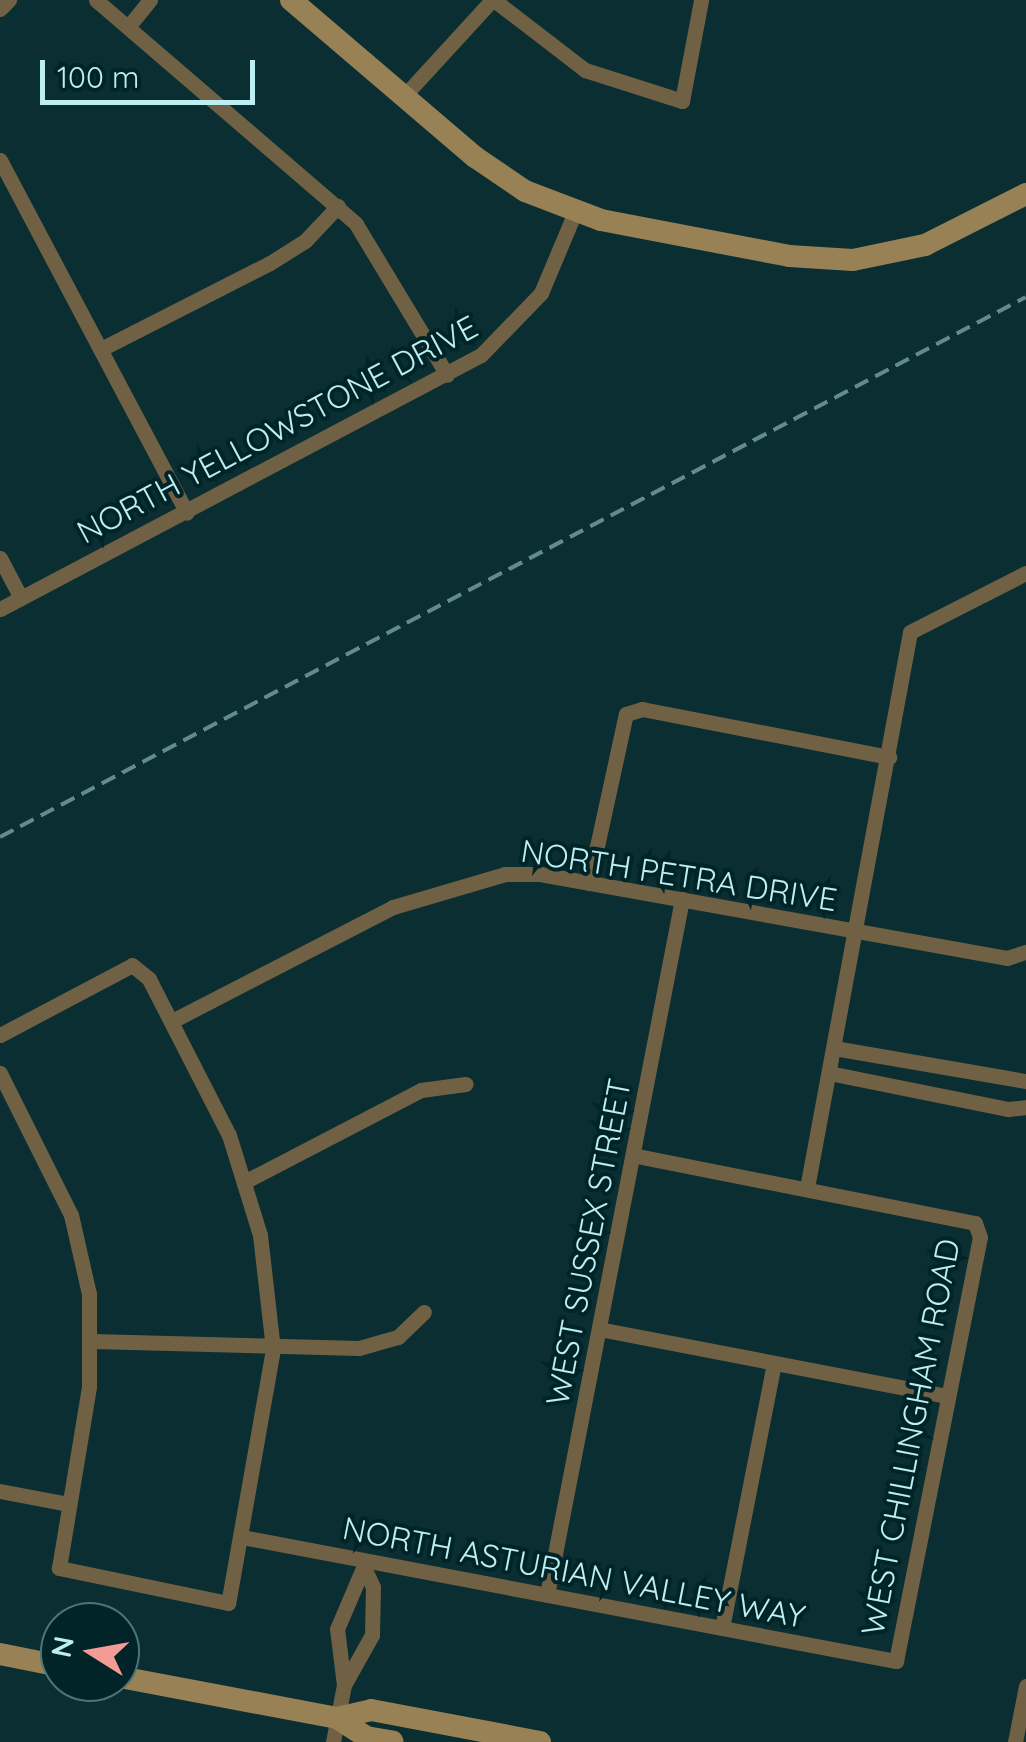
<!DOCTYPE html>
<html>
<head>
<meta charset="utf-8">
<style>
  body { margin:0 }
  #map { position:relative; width:1026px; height:1742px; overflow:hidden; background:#0a2e31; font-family:Quicksand,sans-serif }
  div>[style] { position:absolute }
  .street>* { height:15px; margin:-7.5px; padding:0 7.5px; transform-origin:7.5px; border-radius:7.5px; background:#706145 }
  .secondary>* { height:22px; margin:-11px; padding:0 11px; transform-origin:11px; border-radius:11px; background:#988154 }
  .rail>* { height:4px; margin-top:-2px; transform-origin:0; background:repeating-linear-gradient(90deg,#618b8f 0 15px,transparent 0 23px) }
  span { translate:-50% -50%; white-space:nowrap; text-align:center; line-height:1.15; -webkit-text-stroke:8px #002427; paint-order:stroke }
  .street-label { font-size:32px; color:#bdeef2 }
  .north { position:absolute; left:40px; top:1602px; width:100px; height:100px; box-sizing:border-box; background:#002427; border:2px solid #4c7578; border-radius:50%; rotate:281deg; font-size:28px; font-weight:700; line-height:40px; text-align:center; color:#bdeef2 }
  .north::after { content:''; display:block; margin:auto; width:35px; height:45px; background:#f59b96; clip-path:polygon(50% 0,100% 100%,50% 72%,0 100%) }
  .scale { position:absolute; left:40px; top:60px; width:215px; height:45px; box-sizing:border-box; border:5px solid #bdeef2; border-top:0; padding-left:12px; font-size:30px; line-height:35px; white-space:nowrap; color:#bdeef2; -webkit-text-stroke:8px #002427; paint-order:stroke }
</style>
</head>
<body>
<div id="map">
  <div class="street">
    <i style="left:96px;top:0;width:343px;rotate:40.7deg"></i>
    <i style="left:356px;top:224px;width:176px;rotate:58.9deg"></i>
    <i style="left:494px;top:0;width:115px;rotate:37.6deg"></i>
    <i style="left:585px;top:70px;width:102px;rotate:17.7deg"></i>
    <i style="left:682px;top:101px;width:103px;rotate:-79.3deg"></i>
    <i style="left:0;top:9px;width:13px;rotate:-45deg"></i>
    <i style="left:128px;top:27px;width:35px;rotate:-51deg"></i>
    <i style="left:404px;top:96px;width:130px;rotate:-47.5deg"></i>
    <i style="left:0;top:160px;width:399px;rotate:62.1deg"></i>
    <i style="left:101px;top:349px;width:190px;rotate:-27deg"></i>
    <i style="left:270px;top:263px;width:41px;rotate:-32.2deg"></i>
    <i style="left:305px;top:241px;width:48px;rotate:-46.7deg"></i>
    <i style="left:0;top:558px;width:45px;rotate:62.3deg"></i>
    <i style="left:0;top:609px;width:544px;rotate:-27.84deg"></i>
    <i style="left:481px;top:355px;width:86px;rotate:-45.9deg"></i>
    <i style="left:541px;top:293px;width:88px;rotate:-67.2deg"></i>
    <i style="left:589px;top:883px;width:173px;rotate:-77.7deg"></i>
    <i style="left:626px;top:714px;width:17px;rotate:-17deg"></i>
    <i style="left:642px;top:709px;width:252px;rotate:11deg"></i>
    <i style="left:172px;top:1021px;width:249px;rotate:-27.3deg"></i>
    <i style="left:393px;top:907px;width:117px;rotate:-16.4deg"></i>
    <i style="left:505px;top:874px;width:35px"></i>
    <i style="left:540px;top:874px;width:474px;rotate:10.2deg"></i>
    <i style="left:1007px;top:958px;width:20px;rotate:-18deg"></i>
    <i style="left:0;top:1035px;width:149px;rotate:-27.9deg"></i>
    <i style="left:132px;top:965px;width:22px;rotate:39deg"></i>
    <i style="left:149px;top:979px;width:175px;rotate:62.9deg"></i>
    <i style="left:229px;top:1135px;width:105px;rotate:72.8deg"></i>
    <i style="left:260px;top:1235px;width:115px;rotate:83.5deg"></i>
    <i style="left:273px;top:1349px;width:258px;rotate:100deg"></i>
    <i style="left:228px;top:1603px;width:173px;rotate:-168.3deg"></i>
    <i style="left:59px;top:1568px;width:183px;rotate:-80.6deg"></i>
    <i style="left:89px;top:1387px;width:93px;rotate:-90deg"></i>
    <i style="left:89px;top:1294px;width:81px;rotate:-102.8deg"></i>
    <i style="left:71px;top:1215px;width:159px;rotate:-116.6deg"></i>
    <i style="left:834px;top:1048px;width:195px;rotate:9.8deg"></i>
    <i style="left:829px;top:1073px;width:183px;rotate:11.4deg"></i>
    <i style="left:1008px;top:1109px;width:18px;rotate:-6deg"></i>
    <i style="left:246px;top:1181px;width:197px;rotate:-27.5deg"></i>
    <i style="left:421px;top:1090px;width:45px;rotate:-7.6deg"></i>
    <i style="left:807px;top:1188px;width:565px;rotate:-79.5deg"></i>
    <i style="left:910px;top:632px;width:130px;rotate:-27deg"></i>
    <i style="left:599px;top:1329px;width:355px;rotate:10.9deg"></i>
    <i style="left:92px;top:1341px;width:267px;rotate:1.5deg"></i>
    <i style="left:359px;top:1348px;width:41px;rotate:-15.8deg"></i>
    <i style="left:398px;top:1337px;width:36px;rotate:-44deg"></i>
    <i style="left:0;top:1491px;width:69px;rotate:10.8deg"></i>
    <i style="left:242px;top:1537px;width:666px;rotate:10.74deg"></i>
    <i style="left:896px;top:1661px;width:432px;rotate:-78.8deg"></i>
    <i style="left:980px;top:1237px;width:15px;rotate:-110deg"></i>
    <i style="left:975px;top:1223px;width:349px;rotate:-168.8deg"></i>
    <i style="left:547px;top:1595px;width:709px;rotate:-79.02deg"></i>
    <i style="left:722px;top:1628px;width:270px;rotate:-78.9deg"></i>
    <i style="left:344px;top:1685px;width:57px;rotate:-60.8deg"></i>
    <i style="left:372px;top:1635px;width:48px;rotate:-88.8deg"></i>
    <i style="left:373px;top:1587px;width:19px;rotate:-115deg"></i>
    <i style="left:333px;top:1742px;width:58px;rotate:-79.1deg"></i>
    <i style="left:344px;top:1685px;width:56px;rotate:-97.1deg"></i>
    <i style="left:337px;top:1629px;width:74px;rotate:-66.9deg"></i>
    <i style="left:1015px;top:1742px;width:57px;rotate:-78.9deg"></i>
  </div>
  <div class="secondary">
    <i style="left:291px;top:0;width:242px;rotate:40.5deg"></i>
    <i style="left:475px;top:157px;width:60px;rotate:34.2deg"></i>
    <i style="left:525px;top:191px;width:81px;rotate:20.9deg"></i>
    <i style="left:601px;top:220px;width:191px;rotate:10.8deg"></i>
    <i style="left:789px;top:256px;width:64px;rotate:3.6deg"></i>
    <i style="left:853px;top:260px;width:74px;rotate:-11.8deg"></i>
    <i style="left:925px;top:245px;width:113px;rotate:-26.8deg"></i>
    <i style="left:0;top:1654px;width:61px;rotate:11.3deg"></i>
    <i style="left:120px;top:1677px;width:221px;rotate:10.7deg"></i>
    <i style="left:337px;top:1718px;width:35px;rotate:33deg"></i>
    <i style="left:366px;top:1737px;width:27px;rotate:10deg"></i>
    <i style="left:337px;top:1718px;width:35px;rotate:-13deg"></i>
    <i style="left:371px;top:1710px;width:172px;rotate:10.7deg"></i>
  </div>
  <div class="rail">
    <i style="left:0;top:837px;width:1159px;rotate:-27.76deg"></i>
  </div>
  <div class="street-label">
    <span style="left:277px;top:429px;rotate:-28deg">NORTH YELLOWSTONE DRIVE</span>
    <span style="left:679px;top:875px;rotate:9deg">NORTH PETRA DRIVE</span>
    <span style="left:588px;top:1242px;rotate:-79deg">WEST SUSSEX STREET</span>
    <span style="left:910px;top:1437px;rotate:-79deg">WEST CHILLINGHAM ROAD</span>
    <span style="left:574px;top:1572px;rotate:11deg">NORTH ASTURIAN VALLEY WAY</span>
  </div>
  <div class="north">N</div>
  <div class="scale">100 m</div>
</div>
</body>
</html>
